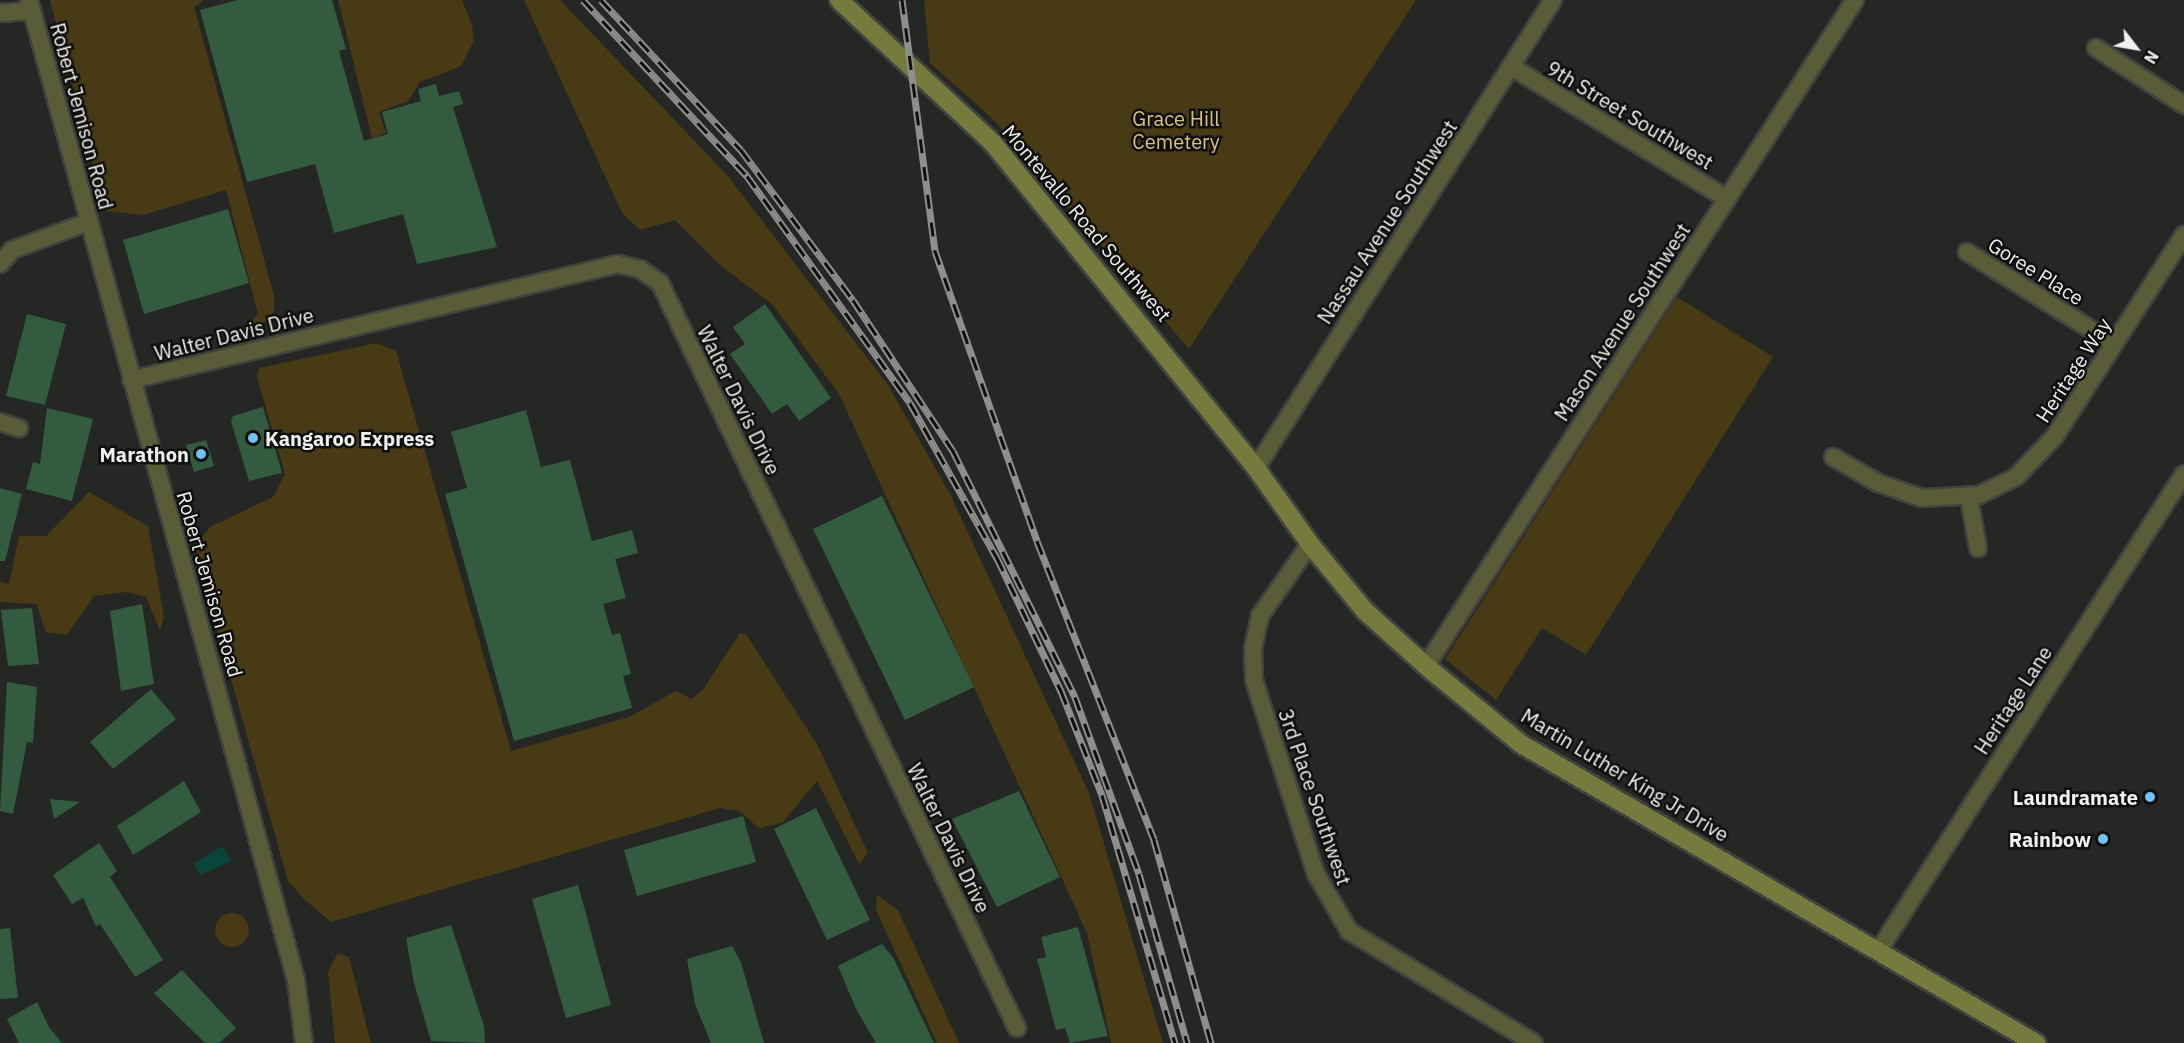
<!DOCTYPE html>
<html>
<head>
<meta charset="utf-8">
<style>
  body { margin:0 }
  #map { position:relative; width:2184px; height:1043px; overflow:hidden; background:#252724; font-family:"IBM Plex Sans",sans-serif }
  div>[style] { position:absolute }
  .green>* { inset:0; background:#473a14 }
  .round { border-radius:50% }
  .water>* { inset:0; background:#084639 }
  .building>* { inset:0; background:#335b40 }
  .roads { filter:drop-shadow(2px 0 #414340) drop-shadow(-2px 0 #414340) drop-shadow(0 2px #414340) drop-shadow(0 -2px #414340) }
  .minor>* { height:16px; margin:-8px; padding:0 8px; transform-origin:8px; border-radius:8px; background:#5a5c37 }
  .secondary>* { height:18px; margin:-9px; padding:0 9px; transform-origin:9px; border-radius:9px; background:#767a3d }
  .rail>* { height:7px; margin-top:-3.5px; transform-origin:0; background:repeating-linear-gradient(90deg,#0f0f0e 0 14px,#8d8f8c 0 28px); box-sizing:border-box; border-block:2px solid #8d8f8c }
  .dots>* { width:16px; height:16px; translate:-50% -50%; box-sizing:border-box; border:3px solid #0f0f0e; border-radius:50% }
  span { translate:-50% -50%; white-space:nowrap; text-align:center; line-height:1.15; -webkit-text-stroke:5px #0f0f0e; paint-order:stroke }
  .street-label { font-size:20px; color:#f0f1ef }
  .park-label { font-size:20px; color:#dcc37d }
  .poi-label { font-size:20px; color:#f0f1ef; font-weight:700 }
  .left { translate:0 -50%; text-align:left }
  .right { translate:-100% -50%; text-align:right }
  .north { position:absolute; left:2106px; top:18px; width:60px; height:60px; -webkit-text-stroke:4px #0f0f0e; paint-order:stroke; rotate:121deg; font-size:16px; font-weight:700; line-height:24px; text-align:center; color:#f0f1ef }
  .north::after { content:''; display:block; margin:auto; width:21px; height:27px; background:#f0f1ef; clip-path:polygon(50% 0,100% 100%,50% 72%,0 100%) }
</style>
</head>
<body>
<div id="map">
  <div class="green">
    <i style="clip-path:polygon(50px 0,204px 0,194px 7px,274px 295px,274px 312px,244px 341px,239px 335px,258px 314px,226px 190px,143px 215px,105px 211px)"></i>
    <i style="clip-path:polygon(338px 0,462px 0,472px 25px,474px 41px,461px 66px,420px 82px,408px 101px,379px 112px,386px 133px,379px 135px,397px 200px,388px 203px)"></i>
    <i style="clip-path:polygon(524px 0,560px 0,727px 175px,888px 385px,950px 494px,1089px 793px,1163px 1043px,1111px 1043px,1087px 933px,839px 394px,773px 305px,722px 267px,675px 220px,640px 230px,622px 213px)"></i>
    <i style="clip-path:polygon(924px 0,1416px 0,1189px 349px,994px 120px,930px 63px)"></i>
    <i style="clip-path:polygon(1677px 297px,1773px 357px,1586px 655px,1542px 628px,1496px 700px,1445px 659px)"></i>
    <i style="clip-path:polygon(377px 343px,396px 351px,511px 751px,629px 717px,676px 691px,691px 699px,702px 691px,740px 633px,746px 634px,818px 746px,868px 853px,859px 864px,817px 781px,782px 823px,759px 828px,739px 811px,720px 808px,331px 922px,305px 900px,288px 881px,194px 548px,210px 527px,273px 497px,285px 474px,257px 377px,259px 368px)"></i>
    <i style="clip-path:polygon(89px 492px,148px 526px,164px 617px,160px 631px,146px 597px,127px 592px,94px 596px,67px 635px,46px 632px,36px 604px,0 602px,0 582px,9px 584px,19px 536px,46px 536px)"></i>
    <i style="clip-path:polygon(877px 895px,898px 910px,959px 1043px,937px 1043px,876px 910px)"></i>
    <i class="round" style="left:215px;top:913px;width:34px;height:34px"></i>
    <i style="clip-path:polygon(338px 953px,349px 957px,371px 1043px,335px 1043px,328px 972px)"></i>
  </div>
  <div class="water">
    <i style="clip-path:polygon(223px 846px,231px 861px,200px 875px,194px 863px)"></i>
  </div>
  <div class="building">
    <i style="clip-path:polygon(237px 0,332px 0,346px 49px,339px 51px,364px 141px,388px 134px,382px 112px,421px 101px,418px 89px,436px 84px,439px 96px,459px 91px,463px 104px,453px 107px,497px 247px,417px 264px,403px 214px,334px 233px,315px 164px,247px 182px,200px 10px)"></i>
    <i style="clip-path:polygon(228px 209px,249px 283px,144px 314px,123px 240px)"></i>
    <i style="clip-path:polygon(765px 304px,831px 398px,799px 421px,787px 404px,772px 414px,730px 354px,745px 344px,733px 327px)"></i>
    <i style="clip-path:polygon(27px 314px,66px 324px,45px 405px,6px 396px)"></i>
    <i style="clip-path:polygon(263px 407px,282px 473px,249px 481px,231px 421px,233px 416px)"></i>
    <i style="clip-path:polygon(47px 408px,93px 419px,72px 501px,26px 489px,33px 462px,40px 464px)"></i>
    <i style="clip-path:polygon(526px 410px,541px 467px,570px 460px,592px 541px,632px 530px,638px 553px,615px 559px,626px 598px,603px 604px,612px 635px,620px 633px,631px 674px,623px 676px,632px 708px,514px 741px,445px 494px,467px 488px,451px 432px)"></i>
    <i style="clip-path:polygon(206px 440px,214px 466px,194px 472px,186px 445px)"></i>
    <i style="clip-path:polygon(0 488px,22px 494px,5px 561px,0 561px)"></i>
    <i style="clip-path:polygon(882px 496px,974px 687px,905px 720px,813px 529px)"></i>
    <i style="clip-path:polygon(142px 604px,154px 684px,121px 691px,110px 611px)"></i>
    <i style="clip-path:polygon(32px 608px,39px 664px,8px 666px,1px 610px)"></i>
    <i style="clip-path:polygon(7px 682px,37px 687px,33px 743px,27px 742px,13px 814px,0 811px)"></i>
    <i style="clip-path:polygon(151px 689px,176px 719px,113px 769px,90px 742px)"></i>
    <i style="clip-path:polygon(184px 781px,201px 812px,133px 855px,117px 826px)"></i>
    <i style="clip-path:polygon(1019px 791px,1060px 877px,997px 907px,952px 819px)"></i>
    <i style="clip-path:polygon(50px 799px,80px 802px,54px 819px)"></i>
    <i style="clip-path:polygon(816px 808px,870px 920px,827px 940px,774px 829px)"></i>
    <i style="clip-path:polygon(743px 816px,756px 862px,637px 896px,624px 850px)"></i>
    <i style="clip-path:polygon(99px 843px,117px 871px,110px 877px,163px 960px,135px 977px,100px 924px,96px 926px,83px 898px,72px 904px,53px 875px)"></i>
    <i style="clip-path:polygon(578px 885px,611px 1005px,566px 1018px,532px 899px)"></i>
    <i style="clip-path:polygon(451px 925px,484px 1026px,485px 1043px,431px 1041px,414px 983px,406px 938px)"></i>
    <i style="clip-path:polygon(1078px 927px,1108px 1036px,1070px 1043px,1065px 1028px,1056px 1030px,1037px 959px,1046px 957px,1041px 937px)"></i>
    <i style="clip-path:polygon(10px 928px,18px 998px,0 999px,0 929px)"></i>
    <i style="clip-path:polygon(882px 944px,894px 959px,934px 1043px,876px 1043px,856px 1009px,838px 966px)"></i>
    <i style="clip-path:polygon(732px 946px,741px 962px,764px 1043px,711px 1043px,695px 1004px,687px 959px)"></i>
    <i style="clip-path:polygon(182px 970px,236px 1028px,219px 1043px,205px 1043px,154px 993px)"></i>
    <i style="clip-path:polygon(37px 1002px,49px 1027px,62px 1043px,19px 1043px,7px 1019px)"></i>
  </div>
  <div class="roads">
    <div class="minor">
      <i style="left:29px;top:0;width:1016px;rotate:74.76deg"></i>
      <i style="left:296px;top:980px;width:64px;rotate:82.8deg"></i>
      <i style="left:0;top:13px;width:32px;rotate:-4deg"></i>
      <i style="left:2096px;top:48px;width:105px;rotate:32.9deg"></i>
      <i style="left:1512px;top:67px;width:251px;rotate:31.5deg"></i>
      <i style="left:1967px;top:252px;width:173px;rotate:32deg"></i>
      <i style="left:0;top:264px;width:18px;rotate:-49deg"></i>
      <i style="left:12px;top:250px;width:81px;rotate:-20.2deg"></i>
      <i style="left:131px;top:380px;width:501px;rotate:-13.4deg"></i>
      <i style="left:618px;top:264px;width:23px;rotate:13deg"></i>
      <i style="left:640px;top:269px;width:24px;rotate:35deg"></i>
      <i style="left:660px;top:283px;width:826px;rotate:64.4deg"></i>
      <i style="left:0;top:422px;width:20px;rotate:18deg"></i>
      <i style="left:1833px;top:457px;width:52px;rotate:30deg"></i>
      <i style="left:1878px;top:483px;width:46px;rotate:18.8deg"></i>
      <i style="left:1922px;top:498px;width:57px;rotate:-3deg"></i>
      <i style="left:1979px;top:495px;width:41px;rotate:-25.9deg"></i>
      <i style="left:2016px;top:477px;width:57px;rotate:-46.4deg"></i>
      <i style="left:2055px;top:436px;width:239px;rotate:-57.3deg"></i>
      <i style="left:1256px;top:468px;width:554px;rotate:-57.6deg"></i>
      <i style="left:1969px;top:497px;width:52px;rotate:80deg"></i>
      <i style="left:1310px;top:544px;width:88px;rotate:124.8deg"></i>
      <i style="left:1260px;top:616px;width:34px;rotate:102deg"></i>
      <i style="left:1253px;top:649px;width:31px;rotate:88deg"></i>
      <i style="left:1254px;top:680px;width:204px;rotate:72.3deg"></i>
      <i style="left:1316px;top:874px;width:66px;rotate:59.9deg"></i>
      <i style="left:1349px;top:931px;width:216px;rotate:31.2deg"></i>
      <i style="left:1426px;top:666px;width:792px;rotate:-57.21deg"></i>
      <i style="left:1879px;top:950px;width:565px;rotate:-57.35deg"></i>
    </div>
    <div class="secondary">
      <i style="left:839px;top:0;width:209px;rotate:42.9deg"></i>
      <i style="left:992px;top:142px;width:419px;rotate:51deg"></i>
      <i style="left:1256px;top:468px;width:93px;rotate:54.6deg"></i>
      <i style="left:1310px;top:544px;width:87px;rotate:50.6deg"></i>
      <i style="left:1365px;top:611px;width:82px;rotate:42deg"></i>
      <i style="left:1426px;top:666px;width:123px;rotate:39.4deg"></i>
      <i style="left:1521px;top:744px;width:596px;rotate:30.14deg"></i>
    </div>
  </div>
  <div class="rail">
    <i style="left:583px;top:0;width:241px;rotate:47deg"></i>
    <i style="left:747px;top:176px;width:279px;rotate:54.3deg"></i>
    <i style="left:910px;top:403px;width:178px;rotate:60.7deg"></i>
    <i style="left:997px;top:558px;width:148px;rotate:64.3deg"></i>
    <i style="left:1061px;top:691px;width:112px;rotate:68.5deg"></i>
    <i style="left:1102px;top:795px;width:259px;rotate:73.6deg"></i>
    <i style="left:601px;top:0;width:205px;rotate:47deg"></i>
    <i style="left:741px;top:150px;width:187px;rotate:53.3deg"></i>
    <i style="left:853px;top:300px;width:181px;rotate:56.5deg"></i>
    <i style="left:953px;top:451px;width:275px;rotate:63.6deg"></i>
    <i style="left:1075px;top:697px;width:188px;rotate:70.1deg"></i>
    <i style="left:1139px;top:874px;width:176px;rotate:74.1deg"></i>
    <i style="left:902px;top:0;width:253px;rotate:82.5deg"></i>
    <i style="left:935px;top:251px;width:307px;rotate:70.6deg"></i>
    <i style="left:1037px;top:541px;width:321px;rotate:68.6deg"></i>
    <i style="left:1154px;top:840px;width:211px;rotate:74.3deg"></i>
  </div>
  <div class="dots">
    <i style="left:253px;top:438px;background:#70c2f4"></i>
    <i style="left:201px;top:454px;background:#70c2f4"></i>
    <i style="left:2150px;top:797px;background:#70c2f4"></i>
    <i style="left:2103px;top:839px;background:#70c2f4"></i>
  </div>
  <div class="street-label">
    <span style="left:1630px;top:115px;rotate:31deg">9th Street Southwest</span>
    <span style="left:82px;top:116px;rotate:75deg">Robert Jemison Road</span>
    <span style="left:1387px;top:222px;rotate:-57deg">Nassau Avenue Southwest</span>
    <span style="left:1087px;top:223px;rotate:50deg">Montevallo Road Southwest</span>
    <span style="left:2036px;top:271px;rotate:32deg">Goree Place</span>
    <span style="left:1622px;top:322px;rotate:-57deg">Mason Avenue Southwest</span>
    <span style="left:234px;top:334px;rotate:-14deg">Walter Davis Drive</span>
    <span style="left:2073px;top:370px;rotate:-57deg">Heritage Way</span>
    <span style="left:739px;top:400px;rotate:64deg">Walter Davis Drive</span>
    <span style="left:210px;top:584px;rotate:74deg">Robert Jemison Road</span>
    <span style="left:2013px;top:700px;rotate:-57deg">Heritage Lane</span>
    <span style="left:1625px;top:775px;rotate:31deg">Martin Luther King Jr Drive</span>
    <span style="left:1315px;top:797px;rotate:71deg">3rd Place Southwest</span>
    <span style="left:949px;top:838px;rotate:64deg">Walter Davis Drive</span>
  </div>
  <div class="park-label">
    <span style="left:1176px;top:130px">Grace Hill<br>Cemetery</span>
  </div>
  <div class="poi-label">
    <span class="left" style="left:265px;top:438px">Kangaroo Express</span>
    <span class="right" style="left:189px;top:454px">Marathon</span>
    <span class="right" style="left:2138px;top:797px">Laundramate</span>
    <span class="right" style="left:2091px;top:839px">Rainbow</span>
  </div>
  <div class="north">N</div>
</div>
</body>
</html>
